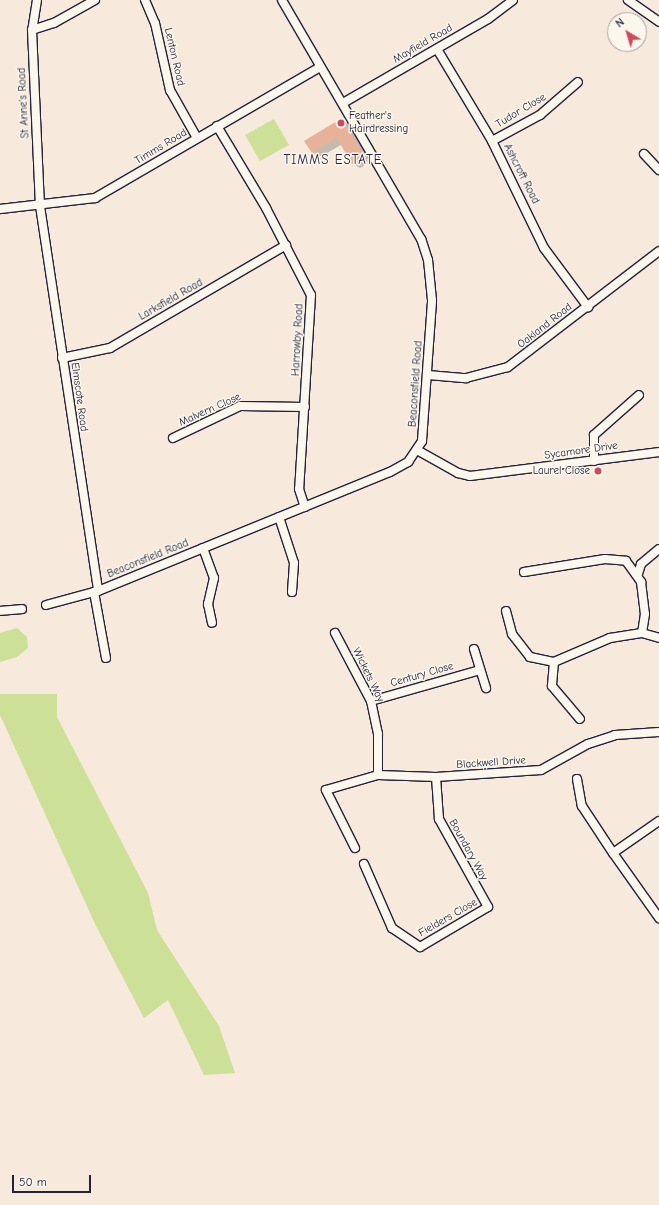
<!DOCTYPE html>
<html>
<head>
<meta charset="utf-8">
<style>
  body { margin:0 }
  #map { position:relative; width:659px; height:1205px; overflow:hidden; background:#f7e9db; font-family:"Comic Neue",sans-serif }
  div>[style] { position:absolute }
  .green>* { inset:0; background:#cce197 }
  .shadow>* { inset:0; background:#0003 }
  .building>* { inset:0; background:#e6b299 }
  .roads { filter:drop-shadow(1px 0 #22223b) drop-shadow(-1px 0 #22223b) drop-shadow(0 1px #22223b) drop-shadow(0 -1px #22223b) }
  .street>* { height:8px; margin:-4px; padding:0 4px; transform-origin:4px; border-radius:4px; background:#fbf7ec }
  .dots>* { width:11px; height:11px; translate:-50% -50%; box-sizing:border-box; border:2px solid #fbf7ec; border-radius:50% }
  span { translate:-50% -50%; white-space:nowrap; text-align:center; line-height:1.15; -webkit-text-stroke:3px #fbf7ec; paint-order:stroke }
  .street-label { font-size:11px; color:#22223b }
  .poi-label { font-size:11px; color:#22223b }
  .left { translate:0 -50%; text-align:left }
  .right { translate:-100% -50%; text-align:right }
  .quarter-label { font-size:13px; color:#22223b; letter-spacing:1px }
  .north { position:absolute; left:607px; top:12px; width:40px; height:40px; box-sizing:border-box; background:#fbf7ec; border:1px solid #a4a2a5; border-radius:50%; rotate:322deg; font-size:11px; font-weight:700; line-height:16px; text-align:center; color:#22223b }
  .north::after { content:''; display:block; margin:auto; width:14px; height:18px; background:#d1495b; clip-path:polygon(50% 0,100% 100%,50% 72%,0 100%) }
  .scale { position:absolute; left:12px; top:1175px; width:79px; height:18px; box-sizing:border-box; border:2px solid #22223b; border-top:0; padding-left:5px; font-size:12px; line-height:14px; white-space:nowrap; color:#22223b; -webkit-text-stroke:3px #fbf7ec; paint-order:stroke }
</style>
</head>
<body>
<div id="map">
  <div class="green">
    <i style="clip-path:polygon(274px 119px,289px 145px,260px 161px,245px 135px)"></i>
    <i style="clip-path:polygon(17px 628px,27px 637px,28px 648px,17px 657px,0 662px,0 633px)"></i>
    <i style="clip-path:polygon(0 694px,57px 694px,57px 717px,148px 893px,157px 930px,219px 1026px,235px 1073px,204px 1075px,168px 1000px,144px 1018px,96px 926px,0 715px)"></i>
  </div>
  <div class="shadow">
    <i style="clip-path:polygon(342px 120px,350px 124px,372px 161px,360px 168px,352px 163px,341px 145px,320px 157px,312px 152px)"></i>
  </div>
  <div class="building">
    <i style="clip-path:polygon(342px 118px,365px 156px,352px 164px,337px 138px,312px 153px,304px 141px)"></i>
  </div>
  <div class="roads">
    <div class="street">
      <i style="left:37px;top:0;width:30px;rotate:99deg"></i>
      <i style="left:32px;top:30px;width:176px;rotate:87.4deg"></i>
      <i style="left:40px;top:206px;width:389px;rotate:81.4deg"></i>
      <i style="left:145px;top:0;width:25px;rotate:67deg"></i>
      <i style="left:155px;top:23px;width:69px;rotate:77.4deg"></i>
      <i style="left:170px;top:90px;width:55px;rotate:60.6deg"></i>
      <i style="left:628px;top:0;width:38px;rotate:35deg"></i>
      <i style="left:32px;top:30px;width:23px;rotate:-18deg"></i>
      <i style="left:54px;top:23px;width:47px;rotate:-29.3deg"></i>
      <i style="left:437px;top:49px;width:107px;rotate:59.1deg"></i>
      <i style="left:492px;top:141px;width:119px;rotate:64.1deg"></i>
      <i style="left:544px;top:248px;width:74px;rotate:53.3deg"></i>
      <i style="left:343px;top:103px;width:168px;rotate:-30.1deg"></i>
      <i style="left:488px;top:19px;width:31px;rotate:-37deg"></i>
      <i style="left:217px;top:126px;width:96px;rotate:59.1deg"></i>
      <i style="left:266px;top:208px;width:98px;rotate:62.7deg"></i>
      <i style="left:311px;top:295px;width:194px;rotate:93.5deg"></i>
      <i style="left:299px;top:489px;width:19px;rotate:72deg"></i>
      <i style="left:492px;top:141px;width:55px;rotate:-28.4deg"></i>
      <i style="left:540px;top:115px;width:50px;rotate:-41deg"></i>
      <i style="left:644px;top:154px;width:22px;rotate:47deg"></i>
      <i style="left:0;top:209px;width:96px;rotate:-6.6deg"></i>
      <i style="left:95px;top:198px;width:260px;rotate:-30.2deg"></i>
      <i style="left:62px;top:358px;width:49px;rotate:-11.8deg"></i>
      <i style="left:110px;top:348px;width:204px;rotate:-30.3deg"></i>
      <i style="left:428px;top:375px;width:38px;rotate:5deg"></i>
      <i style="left:466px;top:378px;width:43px;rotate:-14.7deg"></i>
      <i style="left:508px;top:367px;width:190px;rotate:-37.5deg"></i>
      <i style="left:173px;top:438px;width:74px;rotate:-25.5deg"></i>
      <i style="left:240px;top:406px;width:65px;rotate:0.9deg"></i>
      <i style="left:417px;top:450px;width:47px;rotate:29.3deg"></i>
      <i style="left:458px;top:473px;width:12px;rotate:14deg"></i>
      <i style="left:470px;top:476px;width:191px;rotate:-7.2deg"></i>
      <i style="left:594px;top:461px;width:26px;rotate:-90deg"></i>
      <i style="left:594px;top:435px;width:60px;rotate:-41.6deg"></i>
      <i style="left:279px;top:517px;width:48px;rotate:71.9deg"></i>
      <i style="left:294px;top:563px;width:29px;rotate:94deg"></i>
      <i style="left:203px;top:548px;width:32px;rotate:70deg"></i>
      <i style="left:214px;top:578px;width:27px;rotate:103deg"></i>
      <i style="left:208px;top:604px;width:19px;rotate:78deg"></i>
      <i style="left:524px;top:572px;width:82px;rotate:-9.1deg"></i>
      <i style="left:605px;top:559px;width:21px;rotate:5deg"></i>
      <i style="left:626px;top:561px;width:26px;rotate:54deg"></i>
      <i style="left:641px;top:582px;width:32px;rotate:83deg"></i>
      <i style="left:645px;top:614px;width:19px;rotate:99deg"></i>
      <i style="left:638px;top:574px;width:10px;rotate:-73deg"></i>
      <i style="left:641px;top:564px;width:23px;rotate:-40deg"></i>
      <i style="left:94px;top:592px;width:67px;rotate:79.7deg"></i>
      <i style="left:46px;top:605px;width:54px;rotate:-15.1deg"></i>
      <i style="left:98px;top:591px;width:315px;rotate:-22.2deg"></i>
      <i style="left:390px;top:472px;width:21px;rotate:-29deg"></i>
      <i style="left:408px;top:462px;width:25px;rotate:-56deg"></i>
      <i style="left:422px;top:441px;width:141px;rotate:-85.9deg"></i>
      <i style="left:432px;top:300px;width:40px;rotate:-95.7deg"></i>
      <i style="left:428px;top:260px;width:22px;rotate:-108deg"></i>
      <i style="left:421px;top:239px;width:276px;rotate:-120.2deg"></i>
      <i style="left:0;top:611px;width:22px;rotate:-5deg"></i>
      <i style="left:506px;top:611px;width:24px;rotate:75deg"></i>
      <i style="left:512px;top:634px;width:29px;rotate:52deg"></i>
      <i style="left:530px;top:657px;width:25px;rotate:12deg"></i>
      <i style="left:554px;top:662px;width:61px;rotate:-23.2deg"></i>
      <i style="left:610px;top:638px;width:32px;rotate:-9deg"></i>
      <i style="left:642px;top:633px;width:18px;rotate:16deg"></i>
      <i style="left:335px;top:633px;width:77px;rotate:62.1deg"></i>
      <i style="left:371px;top:701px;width:34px;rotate:78deg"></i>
      <i style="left:378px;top:734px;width:41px;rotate:90deg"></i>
      <i style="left:474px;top:649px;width:41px;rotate:72.9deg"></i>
      <i style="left:554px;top:662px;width:24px;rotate:95deg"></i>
      <i style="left:552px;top:686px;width:43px;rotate:49.7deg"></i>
      <i style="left:371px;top:701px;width:113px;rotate:-15.9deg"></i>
      <i style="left:577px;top:779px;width:27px;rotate:80deg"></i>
      <i style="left:582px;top:806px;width:56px;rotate:56.6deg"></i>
      <i style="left:613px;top:853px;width:56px;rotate:-34.8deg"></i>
      <i style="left:355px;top:848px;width:65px;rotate:-116.6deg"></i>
      <i style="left:326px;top:790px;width:54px;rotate:-16.1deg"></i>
      <i style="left:378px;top:775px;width:58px;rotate:2deg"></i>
      <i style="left:436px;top:777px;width:105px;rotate:-3.8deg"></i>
      <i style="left:541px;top:770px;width:54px;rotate:-29deg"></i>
      <i style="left:588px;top:744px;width:28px;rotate:-18deg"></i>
      <i style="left:615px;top:735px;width:44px;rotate:-3.9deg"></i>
      <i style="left:613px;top:853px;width:80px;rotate:54.7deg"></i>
      <i style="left:364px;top:864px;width:70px;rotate:66.4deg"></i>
      <i style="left:392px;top:928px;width:34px;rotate:34deg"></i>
      <i style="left:420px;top:947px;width:79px;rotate:-30.5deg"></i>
      <i style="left:488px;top:907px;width:101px;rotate:-119.1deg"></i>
      <i style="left:439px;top:819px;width:42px;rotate:-94.1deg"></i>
    </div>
  </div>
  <div class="dots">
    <i style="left:341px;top:123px;background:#d1495b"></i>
    <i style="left:598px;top:471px;background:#d1495b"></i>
  </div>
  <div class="street-label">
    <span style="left:423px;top:44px;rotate:-30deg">Mayfield Road</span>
    <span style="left:174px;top:57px;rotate:77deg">Lenton Road</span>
    <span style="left:24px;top:103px;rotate:-93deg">St Anne's Road</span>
    <span style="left:521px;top:111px;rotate:-31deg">Tudor Close</span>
    <span style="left:161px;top:147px;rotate:-31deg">Timms Road</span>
    <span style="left:521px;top:174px;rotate:63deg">Ashcroft Road</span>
    <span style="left:171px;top:300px;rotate:-30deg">Larksfield Road</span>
    <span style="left:545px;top:326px;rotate:-38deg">Oakland Road</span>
    <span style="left:298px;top:340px;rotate:-87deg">Harrowby Road</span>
    <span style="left:416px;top:384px;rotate:-86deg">Beaconsfield Road</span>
    <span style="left:79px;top:397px;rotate:82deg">Elmscote Road</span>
    <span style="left:210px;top:410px;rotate:-24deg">Malvern Close</span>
    <span style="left:581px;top:451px;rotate:-8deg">Sycamore Drive</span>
    <span style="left:148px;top:559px;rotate:-22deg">Beaconsfield Road</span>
    <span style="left:368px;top:675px;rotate:64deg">Wickets Way</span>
    <span style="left:422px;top:675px;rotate:-16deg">Century Close</span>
    <span style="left:491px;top:763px;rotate:-4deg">Blackwell Drive</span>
    <span style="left:468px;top:850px;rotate:61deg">Boundary Way</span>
    <span style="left:448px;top:918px;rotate:-30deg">Fielders Close</span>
  </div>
  <div class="poi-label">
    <span class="left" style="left:349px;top:123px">Feather's<br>Hairdressing</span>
    <span class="right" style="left:590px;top:471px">Laurel Close</span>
  </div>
  <div class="quarter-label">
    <span style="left:333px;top:160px">TIMMS ESTATE</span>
  </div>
  <div class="north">N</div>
  <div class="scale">50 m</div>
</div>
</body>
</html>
